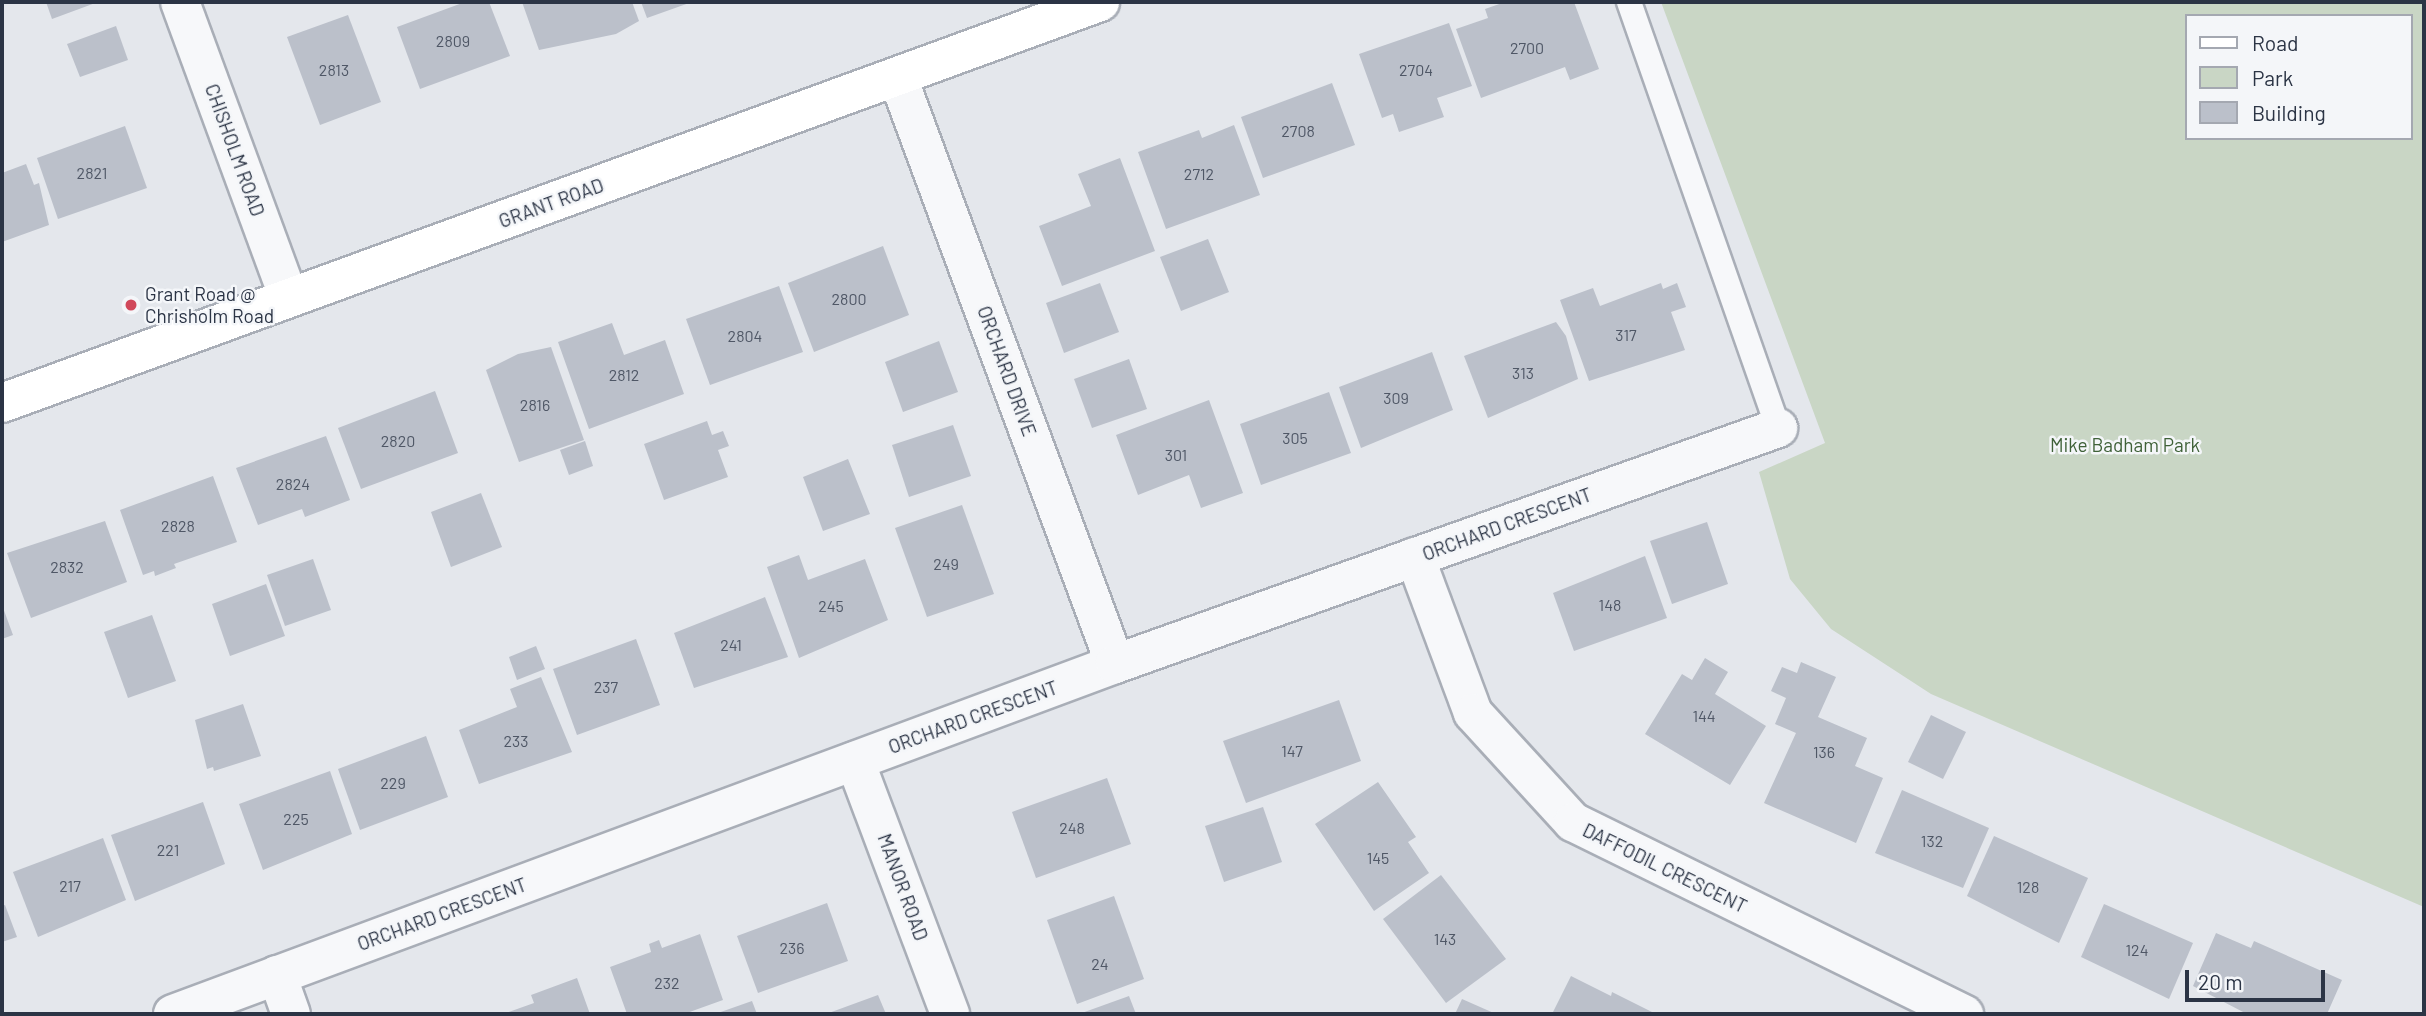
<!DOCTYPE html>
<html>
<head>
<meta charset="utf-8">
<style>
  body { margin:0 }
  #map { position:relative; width:2426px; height:1016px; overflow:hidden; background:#e4e7ec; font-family:Barlow,sans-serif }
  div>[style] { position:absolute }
  .green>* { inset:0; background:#c9d6c5 }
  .building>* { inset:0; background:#bbc0ca }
  .roads { filter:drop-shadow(2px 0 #a9aeb7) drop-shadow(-2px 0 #a9aeb7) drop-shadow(0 2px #a9aeb7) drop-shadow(0 -2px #a9aeb7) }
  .lane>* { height:24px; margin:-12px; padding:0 12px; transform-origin:12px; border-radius:12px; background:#f7f8fa }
  .street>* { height:38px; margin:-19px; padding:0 19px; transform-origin:19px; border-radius:19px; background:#f7f8fa }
  .secondary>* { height:38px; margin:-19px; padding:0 19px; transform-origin:19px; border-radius:19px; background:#fff }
  .dots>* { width:19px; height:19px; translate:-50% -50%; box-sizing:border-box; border:4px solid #f4f6f9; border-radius:50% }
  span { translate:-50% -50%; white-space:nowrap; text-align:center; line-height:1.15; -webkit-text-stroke:5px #f4f6f9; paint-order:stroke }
  .number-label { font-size:16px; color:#4f5766 }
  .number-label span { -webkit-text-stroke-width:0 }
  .street-label { font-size:19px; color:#2b3445 }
  .poi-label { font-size:19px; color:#2b3445 }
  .left { translate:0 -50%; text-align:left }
  .park-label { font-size:19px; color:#3f6138 }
  .frame { position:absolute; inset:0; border:4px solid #2b3445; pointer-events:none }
  .legend { position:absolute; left:2185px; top:14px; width:228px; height:126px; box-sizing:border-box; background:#f4f6f9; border:2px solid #a4a8b1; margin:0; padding:9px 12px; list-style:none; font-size:21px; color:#2b3445 }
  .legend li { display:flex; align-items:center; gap:14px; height:35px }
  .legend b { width:35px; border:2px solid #a4a8b1 }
  .scale { position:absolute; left:2185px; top:970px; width:140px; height:32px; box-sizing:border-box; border:4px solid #2b3445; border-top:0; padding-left:9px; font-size:21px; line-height:24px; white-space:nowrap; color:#2b3445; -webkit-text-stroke:5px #f4f6f9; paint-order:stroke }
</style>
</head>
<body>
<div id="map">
  <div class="green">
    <i style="clip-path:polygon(evenodd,1661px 2px,2424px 2px,2424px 907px,1931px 694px,1831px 629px,1790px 579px,1759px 472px,1825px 443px,1661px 2px,2186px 16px,2410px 16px,2410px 138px,2186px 138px,2186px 16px)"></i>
  </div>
  <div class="building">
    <i style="clip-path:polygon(46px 2px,98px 2px,52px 19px)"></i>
    <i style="clip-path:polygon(465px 2px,489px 2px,510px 56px,420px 89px,397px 27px)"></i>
    <i style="clip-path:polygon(522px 2px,632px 2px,639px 21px,616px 34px,539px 50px)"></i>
    <i style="clip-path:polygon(641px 2px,692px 2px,647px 18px)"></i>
    <i style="clip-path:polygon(1505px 2px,1574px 2px,1599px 69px,1570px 80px,1565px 67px,1481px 98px,1456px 29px,1488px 18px,1485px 9px)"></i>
    <i style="clip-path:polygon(348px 15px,381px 102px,320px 125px,287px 37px)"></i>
    <i style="clip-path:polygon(1449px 23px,1472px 86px,1437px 98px,1444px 117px,1399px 132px,1393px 114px,1382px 118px,1359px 54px)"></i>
    <i style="clip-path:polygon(116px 26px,128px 60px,80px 77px,67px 44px)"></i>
    <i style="clip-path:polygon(1332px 83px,1355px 145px,1263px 178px,1241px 117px)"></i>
    <i style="clip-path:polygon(1234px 125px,1260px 195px,1166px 229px,1138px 152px,1199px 130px,1202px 138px)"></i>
    <i style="clip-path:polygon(125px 126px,147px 188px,58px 219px,37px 158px)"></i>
    <i style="clip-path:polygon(1120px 158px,1155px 251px,1062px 286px,1039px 226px,1091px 206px,1078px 174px)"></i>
    <i style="clip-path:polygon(26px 164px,34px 185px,39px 183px,49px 225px,2px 242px,2px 173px)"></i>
    <i style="clip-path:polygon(1208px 239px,1229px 292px,1181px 311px,1160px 257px)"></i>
    <i style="clip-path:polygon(883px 246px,909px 315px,814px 352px,788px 283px)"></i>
    <i style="clip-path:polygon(1100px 283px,1119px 332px,1064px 353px,1046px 303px)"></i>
    <i style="clip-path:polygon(1661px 283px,1663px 289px,1677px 283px,1686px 307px,1671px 312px,1685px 350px,1589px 381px,1560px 300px,1593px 288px,1600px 306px)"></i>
    <i style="clip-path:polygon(779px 286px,803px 352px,710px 385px,686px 319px)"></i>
    <i style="clip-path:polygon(1556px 322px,1566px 336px,1578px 379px,1488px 418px,1464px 356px)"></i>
    <i style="clip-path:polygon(612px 323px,624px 355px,665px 340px,684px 394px,589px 429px,558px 342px)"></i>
    <i style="clip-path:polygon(939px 341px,958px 392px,903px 412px,885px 362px)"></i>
    <i style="clip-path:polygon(551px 347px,584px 440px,519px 462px,486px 370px,518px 354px)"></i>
    <i style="clip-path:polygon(1432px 352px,1453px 410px,1361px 448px,1339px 387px)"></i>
    <i style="clip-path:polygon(1129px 359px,1147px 409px,1092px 428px,1074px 379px)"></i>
    <i style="clip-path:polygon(435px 391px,458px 453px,361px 489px,338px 428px)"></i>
    <i style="clip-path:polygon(1329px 392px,1351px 453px,1261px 485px,1240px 424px)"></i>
    <i style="clip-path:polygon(1209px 400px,1243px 493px,1201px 508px,1189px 475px,1138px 495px,1116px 435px)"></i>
    <i style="clip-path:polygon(707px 421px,712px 435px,723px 431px,729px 446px,718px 450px,728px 477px,664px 500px,644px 444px)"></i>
    <i style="clip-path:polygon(953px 425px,971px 476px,909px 497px,892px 445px)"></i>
    <i style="clip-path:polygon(326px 436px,350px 500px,305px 517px,302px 509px,258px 525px,236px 468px)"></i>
    <i style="clip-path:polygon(585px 441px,593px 466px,569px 475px,560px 450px)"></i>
    <i style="clip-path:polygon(848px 459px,870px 514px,823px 531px,803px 477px)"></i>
    <i style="clip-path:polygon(213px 476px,237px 542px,174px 564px,176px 568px,155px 576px,154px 571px,143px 575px,120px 510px)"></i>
    <i style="clip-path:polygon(481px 493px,502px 547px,451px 567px,431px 512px)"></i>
    <i style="clip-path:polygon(962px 505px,994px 594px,927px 617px,895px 528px)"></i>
    <i style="clip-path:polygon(105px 521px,127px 582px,31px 618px,7px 553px)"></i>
    <i style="clip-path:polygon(1707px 522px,1728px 584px,1672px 604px,1650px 541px)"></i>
    <i style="clip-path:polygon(799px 555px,808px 580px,865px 559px,888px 620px,799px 658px,767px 567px)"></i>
    <i style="clip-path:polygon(1645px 556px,1667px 618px,1574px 651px,1553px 593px)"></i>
    <i style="clip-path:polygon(313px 559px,331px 610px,285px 626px,267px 575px)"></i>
    <i style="clip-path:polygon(266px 584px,285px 636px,230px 656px,212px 604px)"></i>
    <i style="clip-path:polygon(765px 597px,788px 657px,694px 688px,674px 633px)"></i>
    <i style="clip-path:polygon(2px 605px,13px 635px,2px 639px)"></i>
    <i style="clip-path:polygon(152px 615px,176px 681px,128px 698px,104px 632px)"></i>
    <i style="clip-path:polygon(636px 639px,660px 705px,577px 735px,553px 669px)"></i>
    <i style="clip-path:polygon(536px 646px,545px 669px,517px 680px,509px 657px)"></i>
    <i style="clip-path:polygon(1705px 658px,1728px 672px,1715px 694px,1766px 726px,1730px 785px,1645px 734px,1682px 674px,1692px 680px)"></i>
    <i style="clip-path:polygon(1801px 662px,1836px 677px,1818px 717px,1867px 738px,1855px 766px,1883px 778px,1856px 843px,1764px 803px,1796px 733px,1775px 724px,1786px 698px,1771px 691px,1782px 667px,1797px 673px)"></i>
    <i style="clip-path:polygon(541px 677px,572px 752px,479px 784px,459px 730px,517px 707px,510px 689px)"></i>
    <i style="clip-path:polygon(1339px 700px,1361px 761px,1246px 803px,1223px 741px)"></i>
    <i style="clip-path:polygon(243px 704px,261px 756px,214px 771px,213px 767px,207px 769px,195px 720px)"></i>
    <i style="clip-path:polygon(1931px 715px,1966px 732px,1943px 779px,1908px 762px)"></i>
    <i style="clip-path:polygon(426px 736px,448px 797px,360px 830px,338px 769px)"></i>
    <i style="clip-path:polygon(330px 771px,352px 834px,263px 870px,239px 804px)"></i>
    <i style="clip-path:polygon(1107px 778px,1131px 844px,1036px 878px,1012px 812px)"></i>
    <i style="clip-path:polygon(1378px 782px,1416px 837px,1408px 842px,1429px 873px,1374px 911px,1315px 824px)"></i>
    <i style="clip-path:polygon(1902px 790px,1989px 828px,1963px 888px,1875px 853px)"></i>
    <i style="clip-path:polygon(203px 802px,225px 864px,135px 901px,111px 835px)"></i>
    <i style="clip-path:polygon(1263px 807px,1282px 862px,1224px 882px,1205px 826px)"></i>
    <i style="clip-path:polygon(1994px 836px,2088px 878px,2059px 943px,1967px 896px)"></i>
    <i style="clip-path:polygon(103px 838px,126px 900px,38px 937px,13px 872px)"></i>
    <i style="clip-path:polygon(1441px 875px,1506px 959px,1446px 1003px,1383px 919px)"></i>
    <i style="clip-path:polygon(1114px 896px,1144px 979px,1077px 1004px,1047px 920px)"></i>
    <i style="clip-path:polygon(827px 903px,848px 961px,758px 993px,737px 936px)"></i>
    <i style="clip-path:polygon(2104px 904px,2193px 943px,2169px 999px,2081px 957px)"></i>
    <i style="clip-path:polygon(5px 905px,17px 937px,2px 942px,2px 906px)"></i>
    <i style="clip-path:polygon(2216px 933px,2251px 948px,2254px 941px,2342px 980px,2327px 1014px,2247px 1014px,2193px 986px)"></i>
    <i style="clip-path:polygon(700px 934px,723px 1000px,684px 1014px,627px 1014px,610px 967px,651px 952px,649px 944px,659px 940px,662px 948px)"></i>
    <i style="clip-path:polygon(1571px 976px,1611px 996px,1612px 992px,1656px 1014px,1552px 1014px)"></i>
    <i style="clip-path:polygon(577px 978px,590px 1014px,503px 1014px,534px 1003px,531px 995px)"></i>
    <i style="clip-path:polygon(878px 995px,886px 1014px,826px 1014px)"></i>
    <i style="clip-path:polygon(1129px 996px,1136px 1014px,1079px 1014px)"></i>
    <i style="clip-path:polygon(1462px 999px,1496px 1014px,1455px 1014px)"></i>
    <i style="clip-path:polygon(752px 1001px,757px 1014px,715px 1014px)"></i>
  </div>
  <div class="roads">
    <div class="lane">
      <i style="left:1629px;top:2px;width:451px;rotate:70.7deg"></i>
    </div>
    <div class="street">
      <i style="left:180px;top:2px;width:315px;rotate:69.8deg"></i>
      <i style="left:898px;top:78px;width:625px;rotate:69.68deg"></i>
      <i style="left:1415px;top:557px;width:166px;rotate:69.6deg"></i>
      <i style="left:1473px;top:713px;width:148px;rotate:47.5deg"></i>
      <i style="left:1573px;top:822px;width:436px;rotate:26.2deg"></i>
      <i style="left:855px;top:761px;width:270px;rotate:69.4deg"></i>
      <i style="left:277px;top:975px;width:41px;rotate:70.3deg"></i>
      <i style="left:173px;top:1014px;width:1005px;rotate:-20.38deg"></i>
      <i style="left:1115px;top:664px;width:704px;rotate:-19.59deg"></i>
    </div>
    <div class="secondary">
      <i style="left:2px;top:403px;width:1169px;rotate:-20.06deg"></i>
    </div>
  </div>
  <div class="dots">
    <i style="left:131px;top:305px;background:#d1495b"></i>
  </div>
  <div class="number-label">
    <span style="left:453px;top:41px">2809</span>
    <span style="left:1527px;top:48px">2700</span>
    <span style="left:334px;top:70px">2813</span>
    <span style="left:1416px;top:70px">2704</span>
    <span style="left:1298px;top:131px">2708</span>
    <span style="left:92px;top:173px">2821</span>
    <span style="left:1199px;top:174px">2712</span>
    <span style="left:849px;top:299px">2800</span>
    <span style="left:1626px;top:335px">317</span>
    <span style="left:745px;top:336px">2804</span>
    <span style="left:1523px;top:373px">313</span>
    <span style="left:624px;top:375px">2812</span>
    <span style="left:1396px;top:398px">309</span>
    <span style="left:535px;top:405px">2816</span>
    <span style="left:1295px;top:438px">305</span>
    <span style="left:398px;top:441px">2820</span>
    <span style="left:1176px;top:455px">301</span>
    <span style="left:293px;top:484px">2824</span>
    <span style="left:178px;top:526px">2828</span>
    <span style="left:946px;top:564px">249</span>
    <span style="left:67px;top:567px">2832</span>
    <span style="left:1610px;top:605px">148</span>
    <span style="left:831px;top:606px">245</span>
    <span style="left:731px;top:645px">241</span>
    <span style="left:606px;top:687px">237</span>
    <span style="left:1704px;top:716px">144</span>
    <span style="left:516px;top:741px">233</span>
    <span style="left:1292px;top:751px">147</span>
    <span style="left:1824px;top:752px">136</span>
    <span style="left:393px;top:783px">229</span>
    <span style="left:296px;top:819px">225</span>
    <span style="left:1072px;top:828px">248</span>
    <span style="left:1932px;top:841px">132</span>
    <span style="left:168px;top:850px">221</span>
    <span style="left:1378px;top:858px">145</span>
    <span style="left:70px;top:886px">217</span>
    <span style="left:2028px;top:887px">128</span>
    <span style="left:1445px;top:939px">143</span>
    <span style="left:792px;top:948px">236</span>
    <span style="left:2137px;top:950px">124</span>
    <span style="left:1100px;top:964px">24</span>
    <span style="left:667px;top:983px">232</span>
  </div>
  <div class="street-label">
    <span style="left:235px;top:150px;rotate:70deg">CHISHOLM ROAD</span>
    <span style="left:551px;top:203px;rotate:-20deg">GRANT ROAD</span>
    <span style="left:1007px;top:371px;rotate:70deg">ORCHARD DRIVE</span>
    <span style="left:1507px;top:524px;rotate:-20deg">ORCHARD CRESCENT</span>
    <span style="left:973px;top:717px;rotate:-20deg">ORCHARD CRESCENT</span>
    <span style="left:1665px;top:868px;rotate:26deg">DAFFODIL CRESCENT</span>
    <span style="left:903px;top:887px;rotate:70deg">MANOR ROAD</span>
    <span style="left:442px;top:914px;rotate:-20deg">ORCHARD CRESCENT</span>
  </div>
  <div class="poi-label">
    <span class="left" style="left:145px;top:305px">Grant Road @<br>Chrisholm Road</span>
  </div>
  <div class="park-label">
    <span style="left:2125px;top:445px">Mike Badham Park</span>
  </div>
  <div class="frame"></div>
  <ul class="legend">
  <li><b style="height:9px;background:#fff"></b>Road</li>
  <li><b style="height:19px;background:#c9d6c5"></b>Park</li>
  <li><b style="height:19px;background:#bbc0ca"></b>Building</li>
  </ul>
  <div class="scale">20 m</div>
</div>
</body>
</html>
